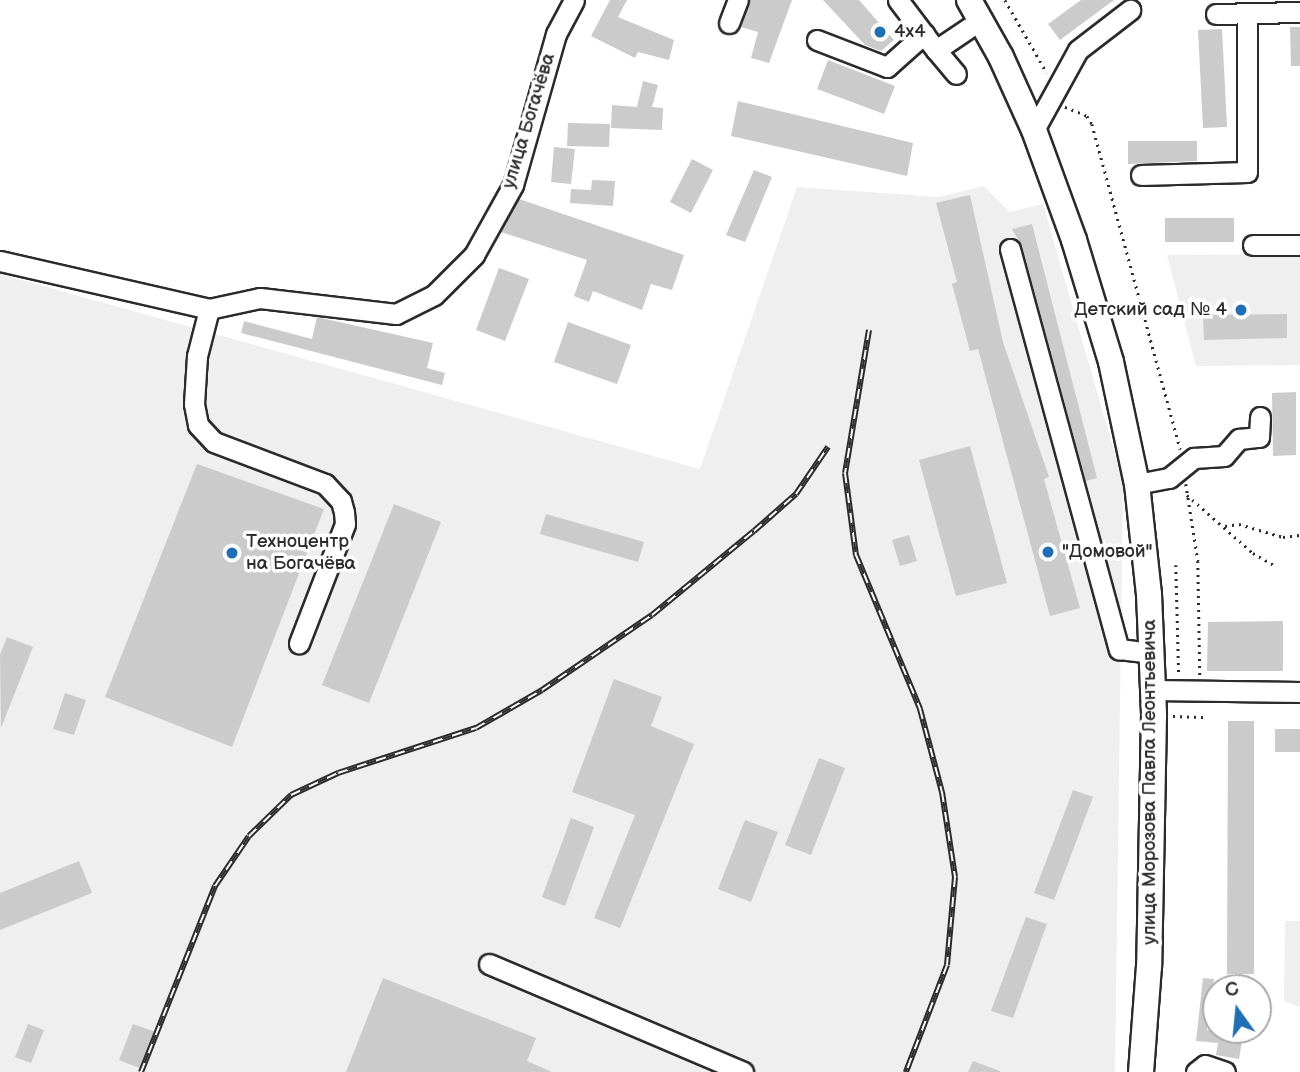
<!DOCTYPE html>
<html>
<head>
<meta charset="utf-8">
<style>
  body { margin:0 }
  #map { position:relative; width:1300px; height:1072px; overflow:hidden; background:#fff; font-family:"Balsamiq Sans",sans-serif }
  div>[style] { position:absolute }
  .built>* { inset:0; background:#efefef }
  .building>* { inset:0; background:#cbcbcb }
  .path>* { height:2.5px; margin-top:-1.25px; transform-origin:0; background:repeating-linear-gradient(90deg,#2b2b2b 0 2px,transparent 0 7px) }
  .roads { filter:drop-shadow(2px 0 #2b2b2b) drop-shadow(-2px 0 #2b2b2b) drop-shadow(0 2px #2b2b2b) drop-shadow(0 -2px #2b2b2b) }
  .minor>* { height:19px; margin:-9.5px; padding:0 9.5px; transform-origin:9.5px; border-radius:9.5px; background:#fff }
  .major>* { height:24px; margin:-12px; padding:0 12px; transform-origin:12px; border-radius:12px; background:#fff }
  .rail>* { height:6px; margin-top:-3px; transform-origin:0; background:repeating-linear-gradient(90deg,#fff 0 10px,#2b2b2b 0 20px); box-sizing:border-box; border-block:2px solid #2b2b2b }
  .dots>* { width:19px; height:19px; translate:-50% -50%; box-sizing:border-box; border:4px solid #fff; border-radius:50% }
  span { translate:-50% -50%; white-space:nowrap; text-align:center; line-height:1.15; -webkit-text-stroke:7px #fff; paint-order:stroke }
  .poi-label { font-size:19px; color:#2b2b2b }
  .left { translate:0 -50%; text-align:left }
  .right { translate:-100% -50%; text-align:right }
  .street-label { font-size:19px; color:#2b2b2b }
  .north { position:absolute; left:1202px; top:974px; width:70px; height:70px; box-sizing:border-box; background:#fff; border:2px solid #aaa; border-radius:50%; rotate:345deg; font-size:19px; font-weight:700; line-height:28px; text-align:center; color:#2b2b2b }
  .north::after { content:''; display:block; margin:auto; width:24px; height:32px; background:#1f6fb2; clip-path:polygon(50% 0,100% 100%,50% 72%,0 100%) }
</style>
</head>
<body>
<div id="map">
  <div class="built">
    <i style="clip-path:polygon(984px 186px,1009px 212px,1043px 204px,1123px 482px,1115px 1072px,0 1072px,0 274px,700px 469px,797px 187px,939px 197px)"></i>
    <i style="clip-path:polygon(1300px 254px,1300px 365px,1196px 366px,1167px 255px)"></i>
    <i style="clip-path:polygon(1285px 921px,1300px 921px,1300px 1007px,1284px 1001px)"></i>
  </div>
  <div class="building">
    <i style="clip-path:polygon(610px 0,627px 0,618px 17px,674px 40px,669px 60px,638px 52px,635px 58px,591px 36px)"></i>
    <i style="clip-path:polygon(750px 0,792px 0,769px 63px,751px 58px,758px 32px,741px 27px)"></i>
    <i style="clip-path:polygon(823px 0,859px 0,894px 40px,881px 51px,865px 45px)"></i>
    <i style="clip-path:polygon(1081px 0,1114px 0,1060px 40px,1048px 24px)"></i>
    <i style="clip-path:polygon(1290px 27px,1300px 27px,1300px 66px,1291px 66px)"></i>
    <i style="clip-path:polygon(1222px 29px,1227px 127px,1203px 128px,1198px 30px)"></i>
    <i style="clip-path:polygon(828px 60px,895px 86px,884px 114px,817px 89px)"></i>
    <i style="clip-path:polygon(643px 81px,658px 85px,652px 107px,663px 108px,662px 130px,611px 128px,612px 105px,637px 107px)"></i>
    <i style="clip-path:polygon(738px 101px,913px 143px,907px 176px,731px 136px)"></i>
    <i style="clip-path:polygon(568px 123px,610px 124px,609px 147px,567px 146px)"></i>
    <i style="clip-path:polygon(1128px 141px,1197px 141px,1197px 161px,1128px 164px)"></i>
    <i style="clip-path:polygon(554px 147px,575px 149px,571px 184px,551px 182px)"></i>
    <i style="clip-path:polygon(692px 159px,713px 170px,691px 213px,670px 202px)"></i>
    <i style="clip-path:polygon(754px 170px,772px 177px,745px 242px,726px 235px)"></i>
    <i style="clip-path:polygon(592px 180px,615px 181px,613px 206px,570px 203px,571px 189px,591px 190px)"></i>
    <i style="clip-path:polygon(970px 195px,1003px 342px,1049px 477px,1044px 479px,1080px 608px,1050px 616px,978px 349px,970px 351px,952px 284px,957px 282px,936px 203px)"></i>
    <i style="clip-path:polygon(519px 199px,684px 255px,672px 290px,651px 284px,642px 310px,593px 291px,589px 302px,574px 296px,587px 260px,501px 232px)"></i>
    <i style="clip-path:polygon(1165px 218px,1234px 218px,1234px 242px,1165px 242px)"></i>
    <i style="clip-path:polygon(1032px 224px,1097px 478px,1086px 481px,1022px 246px,1012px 229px)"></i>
    <i style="clip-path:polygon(499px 268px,529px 279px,505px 341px,476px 330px)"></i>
    <i style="clip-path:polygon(1287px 314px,1287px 338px,1204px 340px,1203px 315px)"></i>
    <i style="clip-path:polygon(317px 317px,433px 343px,427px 368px,445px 373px,442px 385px,241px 333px,244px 321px,312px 339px)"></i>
    <i style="clip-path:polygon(568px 322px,631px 345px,617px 384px,554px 362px)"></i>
    <i style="clip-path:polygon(1296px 392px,1296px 455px,1273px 456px,1272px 393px)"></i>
    <i style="clip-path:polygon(970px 446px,1007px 583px,956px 596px,919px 460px)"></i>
    <i style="clip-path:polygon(197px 464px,324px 509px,232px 747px,105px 697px)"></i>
    <i style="clip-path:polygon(394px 504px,441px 522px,369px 703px,322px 685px)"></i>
    <i style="clip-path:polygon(546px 514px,644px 542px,638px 562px,540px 534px)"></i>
    <i style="clip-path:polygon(909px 535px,917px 561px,900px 566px,892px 540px)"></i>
    <i style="clip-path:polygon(1283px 621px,1283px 671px,1207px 671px,1208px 622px)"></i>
    <i style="clip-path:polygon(7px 637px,33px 647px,1px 728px,0 655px)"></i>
    <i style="clip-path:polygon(614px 679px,662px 697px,651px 726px,694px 744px,620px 928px,594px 918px,635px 815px,572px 792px)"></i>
    <i style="clip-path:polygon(65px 693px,86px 700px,74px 735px,53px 729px)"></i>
    <i style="clip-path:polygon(1228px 721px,1254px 721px,1254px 974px,1227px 974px)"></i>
    <i style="clip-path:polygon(1275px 729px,1300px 729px,1300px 752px,1275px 752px)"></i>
    <i style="clip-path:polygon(819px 758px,845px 768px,811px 855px,785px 845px)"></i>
    <i style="clip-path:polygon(1073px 790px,1093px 797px,1054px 900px,1034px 893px)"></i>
    <i style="clip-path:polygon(571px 818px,594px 827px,565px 906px,542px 897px)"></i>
    <i style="clip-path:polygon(745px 820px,778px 832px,751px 902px,718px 889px)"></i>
    <i style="clip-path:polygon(79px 861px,92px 893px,0 930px,0 893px)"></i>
    <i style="clip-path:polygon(1026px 917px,1047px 924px,1013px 1018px,991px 1011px)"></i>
    <i style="clip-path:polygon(383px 978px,536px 1038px,527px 1061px,552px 1072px,346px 1072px)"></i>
    <i style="clip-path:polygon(1203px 978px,1214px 979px,1207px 1030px,1244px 1030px,1239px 1059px,1216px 1055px,1218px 1043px,1196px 1041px)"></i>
    <i style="clip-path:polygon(28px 1024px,44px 1030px,31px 1063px,15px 1057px)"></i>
    <i style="clip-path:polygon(133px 1024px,156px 1032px,142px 1069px,119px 1060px)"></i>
    <i style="clip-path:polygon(973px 1061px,1000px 1071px,1000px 1072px,968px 1072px)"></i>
  </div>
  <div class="path">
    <i style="left:1005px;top:0;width:84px;rotate:60.1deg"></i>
    <i style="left:1065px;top:107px;width:24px;rotate:22deg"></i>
    <i style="left:1087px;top:116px;width:9px;rotate:58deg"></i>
    <i style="left:1092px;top:124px;width:337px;rotate:74.8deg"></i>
    <i style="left:1186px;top:484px;width:78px;rotate:81.1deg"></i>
    <i style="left:1198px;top:561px;width:114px;rotate:89deg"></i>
    <i style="left:1187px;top:495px;width:88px;rotate:41.3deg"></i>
    <i style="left:1253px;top:553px;width:28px;rotate:30deg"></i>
    <i style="left:1225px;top:526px;width:14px;rotate:-8deg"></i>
    <i style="left:1239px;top:524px;width:46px;rotate:16.5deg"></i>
    <i style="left:1283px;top:537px;width:17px;rotate:-7deg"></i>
    <i style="left:1176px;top:565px;width:111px;rotate:88.5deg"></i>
    <i style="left:1173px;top:716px;width:34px;rotate:2deg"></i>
  </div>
  <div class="roads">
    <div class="minor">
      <i style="left:898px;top:0;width:63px;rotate:52.8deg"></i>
      <i style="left:936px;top:50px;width:40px;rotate:-34deg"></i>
      <i style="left:1216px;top:14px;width:84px;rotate:-1.4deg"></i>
      <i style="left:729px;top:23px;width:25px;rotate:-69deg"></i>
      <i style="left:817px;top:40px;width:75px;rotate:21.1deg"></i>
      <i style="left:887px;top:67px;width:50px;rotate:-41.7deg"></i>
      <i style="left:936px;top:50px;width:31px;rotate:50deg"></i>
      <i style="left:1034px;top:130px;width:91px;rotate:-61.2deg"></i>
      <i style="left:1078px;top:50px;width:66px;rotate:-37.6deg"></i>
      <i style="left:1141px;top:175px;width:106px;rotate:-1.6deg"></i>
      <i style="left:1247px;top:172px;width:159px;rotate:-90deg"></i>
      <i style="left:1253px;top:245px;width:47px"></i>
      <i style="left:1010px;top:249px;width:415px;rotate:74.8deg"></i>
      <i style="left:1119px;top:649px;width:34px;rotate:7deg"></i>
      <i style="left:0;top:261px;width:214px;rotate:12.9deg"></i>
      <i style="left:209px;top:309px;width:52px;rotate:-12.2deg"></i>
      <i style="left:260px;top:298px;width:137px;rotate:6.7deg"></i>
      <i style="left:396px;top:314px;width:42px;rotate:-26.6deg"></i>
      <i style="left:434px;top:295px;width:57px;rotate:-45deg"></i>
      <i style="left:474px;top:255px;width:80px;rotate:-60.9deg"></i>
      <i style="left:513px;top:185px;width:157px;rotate:-74.1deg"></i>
      <i style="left:556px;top:34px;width:38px;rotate:-62deg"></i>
      <i style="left:209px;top:309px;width:49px;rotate:104.3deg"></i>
      <i style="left:197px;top:356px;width:48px;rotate:93.6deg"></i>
      <i style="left:194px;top:404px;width:21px;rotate:79deg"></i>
      <i style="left:198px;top:425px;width:23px;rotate:47deg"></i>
      <i style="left:214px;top:442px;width:119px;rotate:20.7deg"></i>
      <i style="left:325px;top:484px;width:23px;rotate:47deg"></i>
      <i style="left:341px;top:501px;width:11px;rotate:75deg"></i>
      <i style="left:344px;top:512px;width:12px;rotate:85deg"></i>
      <i style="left:345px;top:524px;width:128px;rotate:111.1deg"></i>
      <i style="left:1137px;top:484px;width:33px;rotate:-11deg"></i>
      <i style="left:1169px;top:478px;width:32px;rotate:-39deg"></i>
      <i style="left:1194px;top:458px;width:30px;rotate:-4deg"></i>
      <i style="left:1224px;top:456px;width:23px;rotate:-49deg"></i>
      <i style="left:1239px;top:439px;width:20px;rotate:-6deg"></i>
      <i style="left:1259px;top:437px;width:20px;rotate:-87deg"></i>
      <i style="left:1153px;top:690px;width:147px;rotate:0.8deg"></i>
      <i style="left:489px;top:964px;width:276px;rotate:23deg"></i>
      <i style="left:1196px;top:1072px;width:11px;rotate:-38deg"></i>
      <i style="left:1205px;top:1065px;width:21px;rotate:19deg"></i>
    </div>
    <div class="major">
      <i style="left:969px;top:0;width:65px;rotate:60.7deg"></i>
      <i style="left:1001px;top:57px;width:80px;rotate:65.7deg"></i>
      <i style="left:1034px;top:130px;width:117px;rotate:70deg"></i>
      <i style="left:1074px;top:240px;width:127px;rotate:73.1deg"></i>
      <i style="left:1111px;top:362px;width:125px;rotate:78deg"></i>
      <i style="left:1137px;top:484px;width:111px;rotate:83.8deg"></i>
      <i style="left:1149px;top:594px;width:121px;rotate:87.6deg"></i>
      <i style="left:1154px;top:715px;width:251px;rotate:91.1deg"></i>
      <i style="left:1149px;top:966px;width:106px;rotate:94.3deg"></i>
    </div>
  </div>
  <div class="rail">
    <i style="left:869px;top:330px;width:145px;rotate:99.5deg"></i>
    <i style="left:845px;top:473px;width:83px;rotate:82.4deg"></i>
    <i style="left:856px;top:555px;width:167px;rotate:67.4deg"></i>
    <i style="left:920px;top:709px;width:86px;rotate:75.2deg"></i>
    <i style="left:942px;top:792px;width:86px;rotate:81.3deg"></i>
    <i style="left:955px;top:877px;width:88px;rotate:95.2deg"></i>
    <i style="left:947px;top:965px;width:115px;rotate:111deg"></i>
    <i style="left:141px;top:1072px;width:200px;rotate:-68.3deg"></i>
    <i style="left:215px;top:886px;width:60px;rotate:-55.8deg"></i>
    <i style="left:249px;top:836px;width:59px;rotate:-44.3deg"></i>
    <i style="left:291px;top:795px;width:52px;rotate:-25.1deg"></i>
    <i style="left:338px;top:773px;width:145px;rotate:-18.1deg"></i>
    <i style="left:476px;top:728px;width:76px;rotate:-29.9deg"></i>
    <i style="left:542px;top:690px;width:133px;rotate:-34.3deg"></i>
    <i style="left:652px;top:615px;width:132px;rotate:-39.5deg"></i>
    <i style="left:754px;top:531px;width:56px;rotate:-41.4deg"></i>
    <i style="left:796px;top:494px;width:57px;rotate:-55.8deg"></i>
  </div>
  <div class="dots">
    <i style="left:880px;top:32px;background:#1f6fb2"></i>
    <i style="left:1241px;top:310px;background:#1f6fb2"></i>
    <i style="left:1048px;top:552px;background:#1f6fb2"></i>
    <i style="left:232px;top:553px;background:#1f6fb2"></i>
  </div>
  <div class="poi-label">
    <span class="left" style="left:894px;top:32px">4х4</span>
    <span class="right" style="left:1227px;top:310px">Детский сад № 4</span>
    <span class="left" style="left:246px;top:553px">Техноцентр<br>на Богачёва</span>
    <span class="left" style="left:1062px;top:552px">"Домовой"</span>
  </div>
  <div class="street-label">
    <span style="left:529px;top:121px;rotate:-73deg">улица Богачёва</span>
    <span style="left:1150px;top:782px;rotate:-90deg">улица Морозова Павла Леонтьевича</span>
  </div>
  <div class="north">С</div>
</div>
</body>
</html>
